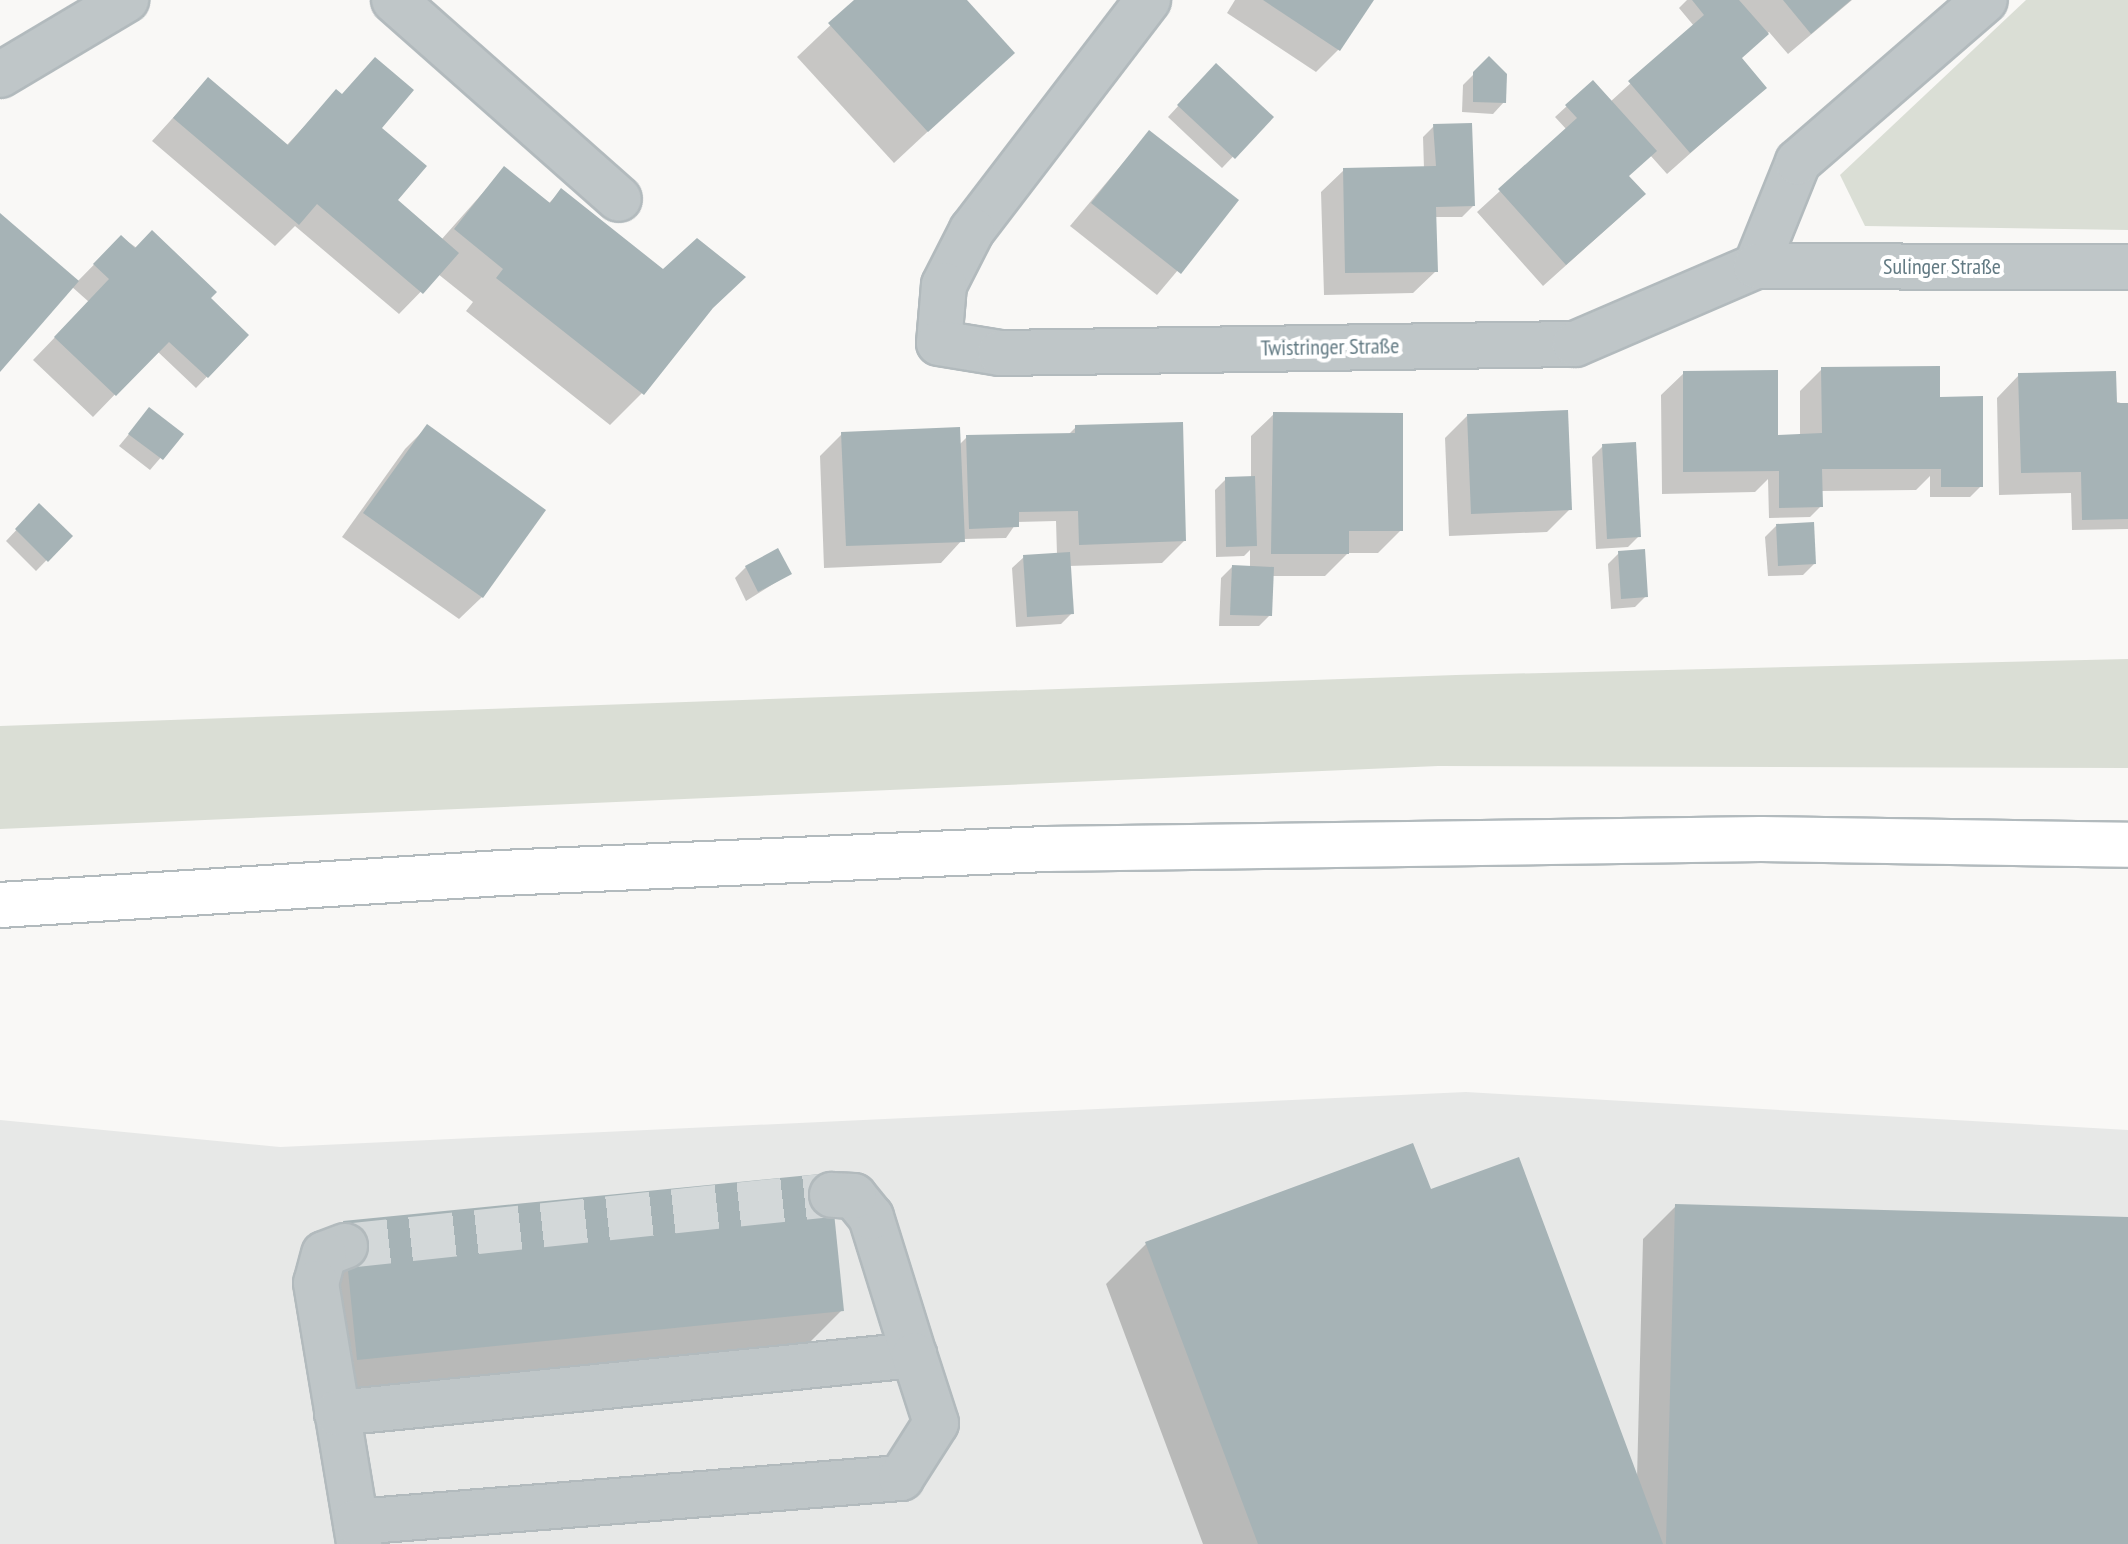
<!DOCTYPE html>
<html>
<head>
<meta charset="utf-8">
<style>
  body { margin:0 }
  #map { position:relative; width:2128px; height:1544px; overflow:hidden; background:#f9f8f6; font-family:"PT Sans Narrow",sans-serif }
  div>[style] { position:absolute }
  .built>* { inset:0; background:#e7e8e7 }
  .green>* { inset:0; background:#daded5 }
  .shadow>* { inset:0; background:#0003 }
  .building>* { inset:0; background:#a6b3b6 }
  .minor-tunnel>* { height:44px; margin-top:-22px; transform-origin:0; background:repeating-linear-gradient(90deg,#d3d8d9 0 44px,transparent 0 66px) }
  .roads { filter:drop-shadow(2px 0 #b2babd) drop-shadow(-2px 0 #b2babd) drop-shadow(0 2px #b2babd) drop-shadow(0 -2px #b2babd) }
  .minor>* { height:44px; margin:-22px; padding:0 22px; transform-origin:22px; border-radius:22px; background:#bfc6c8 }
  .major>* { height:44px; margin:-22px; padding:0 22px; transform-origin:22px; border-radius:22px; background:#fff }
  span { translate:-50% -50%; white-space:nowrap; text-align:center; line-height:1.15; -webkit-text-stroke:8px #fff; paint-order:stroke }
  .street-label { font-size:22px; color:#627a83 }
</style>
</head>
<body>
<div id="map">
  <div class="built">
    <i style="clip-path:polygon(1466px 1092px,2128px 1130px,2128px 1544px,0 1544px,0 1120px,280px 1147px)"></i>
  </div>
  <div class="green">
    <i style="clip-path:polygon(2026px 0,2128px 0,2128px 230px,1865px 226px,1840px 175px)"></i>
    <i style="clip-path:polygon(2128px 659px,2128px 768px,1438px 766px,0 829px,0 726px,1456px 675px)"></i>
  </div>
  <div class="shadow">
    <i style="clip-path:polygon(857px 0,964px 0,1012px 53px,894px 163px,797px 57px)"></i>
    <i style="clip-path:polygon(1235px 0,1372px 0,1338px 50px,1316px 72px,1227px 13px)"></i>
    <i style="clip-path:polygon(1687px 0,1852px 0,1788px 54px,1769px 32px,1739px 59px,1764px 88px,1667px 174px,1650px 155px,1627px 176px,1621px 216px,1543px 286px,1477px 212px,1567px 130px,1555px 117px,1592px 83px,1610px 102px,1694px 26px,1679px 8px)"></i>
    <i style="clip-path:polygon(1489px 59px,1504px 102px,1493px 114px,1462px 112px,1463px 85px)"></i>
    <i style="clip-path:polygon(1205px 77px,1271px 117px,1222px 168px,1168px 117px)"></i>
    <i style="clip-path:polygon(208px 79px,286px 146px,336px 92px,379px 128px,395px 201px,441px 240px,504px 169px,548px 204px,561px 191px,642px 393px,610px 425px,466px 311px,473px 302px,438px 274px,399px 314px,295px 226px,275px 246px,152px 141px)"></i>
    <i style="clip-path:polygon(1434px 126px,1473px 206px,1462px 217px,1435px 217px,1436px 271px,1413px 293px,1324px 295px,1321px 192px,1344px 170px,1424px 169px,1423px 137px)"></i>
    <i style="clip-path:polygon(1149px 132px,1236px 201px,1157px 295px,1070px 226px)"></i>
    <i style="clip-path:polygon(0 216px,77px 282px,121px 237px,209px 298px,247px 335px,196px 388px,157px 351px,93px 417px,33px 360px,89px 302px,71px 286px,0 369px)"></i>
    <i style="clip-path:polygon(1822px 369px,1938px 399px,1981px 486px,1970px 497px,1930px 497px,1930px 476px,1916px 490px,1820px 491px,1821px 506px,1810px 517px,1769px 518px,1768px 479px,1755px 492px,1662px 494px,1661px 395px,1684px 373px,1777px 437px,1800px 436px,1800px 391px)"></i>
    <i style="clip-path:polygon(2019px 375px,2128px 405px,2128px 529px,2072px 530px,2071px 493px,1999px 495px,1997px 398px)"></i>
    <i style="clip-path:polygon(149px 410px,181px 434px,150px 470px,119px 446px)"></i>
    <i style="clip-path:polygon(1274px 414px,1401px 530px,1378px 553px,1348px 553px,1325px 576px,1271px 576px,1270px 615px,1259px 626px,1219px 626px,1221px 578px,1232px 567px,1250px 568px,1250px 550px,1244px 556px,1216px 557px,1215px 490px,1226px 479px,1251px 478px,1251px 436px)"></i>
    <i style="clip-path:polygon(1467px 416px,1570px 509px,1547px 532px,1449px 536px,1445px 438px)"></i>
    <i style="clip-path:polygon(427px 427px,543px 510px,482px 597px,459px 619px,342px 537px,405px 449px)"></i>
    <i style="clip-path:polygon(1076px 427px,1184px 541px,1162px 563px,1069px 566px,1072px 613px,1061px 624px,1016px 627px,1012px 568px,1024px 557px,1057px 555px,1056px 521px,1017px 522px,1006px 538px,963px 539px,941px 563px,824px 568px,820px 456px,842px 434px,959px 445px,967px 437px,1068px 435px)"></i>
    <i style="clip-path:polygon(1603px 446px,1639px 536px,1628px 547px,1596px 549px,1592px 457px)"></i>
    <i style="clip-path:polygon(39px 506px,70px 536px,36px 571px,6px 541px)"></i>
    <i style="clip-path:polygon(1776px 526px,1814px 564px,1803px 575px,1768px 576px,1765px 537px)"></i>
    <i style="clip-path:polygon(1619px 553px,1646px 596px,1635px 607px,1611px 609px,1608px 564px)"></i>
    <i style="clip-path:polygon(746px 567px,789px 574px,746px 601px,735px 578px)"></i>
    <i style="clip-path:polygon(1430px 1192px,1637px 1479px,1643px 1239px,1676px 1206px,2128px 1219px,2128px 1544px,1203px 1544px,1106px 1284px,1146px 1244px)"></i>
    <i style="clip-path:polygon(344px 1223px,842px 1310px,801px 1351px,317px 1399px,304px 1264px)"></i>
  </div>
  <div class="building">
    <i style="clip-path:polygon(854px 0,967px 0,1015px 53px,928px 132px,828px 23px)"></i>
    <i style="clip-path:polygon(1263px 0,1374px 0,1340px 51px)"></i>
    <i style="clip-path:polygon(1692px 0,1739px 0,1769px 34px,1742px 58px,1767px 88px,1690px 153px,1628px 81px,1704px 15px)"></i>
    <i style="clip-path:polygon(1783px 0,1851px 0,1811px 34px)"></i>
    <i style="clip-path:polygon(1489px 56px,1507px 74px,1506px 103px,1473px 102px,1473px 72px)"></i>
    <i style="clip-path:polygon(375px 57px,414px 90px,382px 128px,427px 166px,398px 200px,459px 253px,423px 294px,317px 204px,299px 225px,173px 118px,208px 77px,288px 145px,336px 89px,342px 94px)"></i>
    <i style="clip-path:polygon(1216px 63px,1274px 117px,1235px 159px,1177px 105px)"></i>
    <i style="clip-path:polygon(1593px 80px,1657px 151px,1629px 176px,1646px 194px,1566px 265px,1498px 189px,1577px 118px,1565px 105px)"></i>
    <i style="clip-path:polygon(1472px 123px,1475px 206px,1436px 207px,1438px 272px,1345px 273px,1343px 168px,1436px 166px,1433px 124px)"></i>
    <i style="clip-path:polygon(1149px 130px,1239px 200px,1181px 274px,1091px 203px)"></i>
    <i style="clip-path:polygon(504px 166px,550px 203px,561px 188px,663px 269px,697px 238px,746px 277px,713px 308px,644px 395px,496px 278px,503px 269px,454px 229px)"></i>
    <i style="clip-path:polygon(0 213px,79px 281px,0 372px)"></i>
    <i style="clip-path:polygon(152px 230px,217px 292px,211px 298px,249px 335px,208px 378px,169px 342px,116px 396px,54px 337px,109px 279px,93px 264px,121px 235px,135px 248px)"></i>
    <i style="clip-path:polygon(1940px 366px,1940px 397px,1983px 396px,1983px 487px,1941px 487px,1941px 469px,1822px 469px,1823px 507px,1779px 508px,1779px 471px,1683px 472px,1683px 371px,1778px 370px,1778px 435px,1822px 433px,1821px 367px)"></i>
    <i style="clip-path:polygon(2116px 371px,2117px 403px,2128px 403px,2128px 519px,2082px 520px,2081px 472px,2021px 473px,2018px 373px)"></i>
    <i style="clip-path:polygon(149px 407px,184px 434px,163px 460px,128px 434px)"></i>
    <i style="clip-path:polygon(1568px 410px,1572px 510px,1471px 514px,1467px 414px)"></i>
    <i style="clip-path:polygon(1273px 412px,1403px 413px,1403px 531px,1349px 531px,1349px 554px,1271px 554px)"></i>
    <i style="clip-path:polygon(1183px 422px,1186px 541px,1079px 545px,1078px 511px,1019px 512px,1019px 527px,969px 529px,966px 435px,1075px 433px,1075px 425px)"></i>
    <i style="clip-path:polygon(427px 424px,546px 510px,483px 598px,363px 513px)"></i>
    <i style="clip-path:polygon(960px 427px,965px 542px,846px 546px,841px 432px)"></i>
    <i style="clip-path:polygon(1636px 442px,1641px 537px,1607px 539px,1602px 444px)"></i>
    <i style="clip-path:polygon(1255px 476px,1257px 546px,1226px 547px,1225px 477px)"></i>
    <i style="clip-path:polygon(39px 503px,73px 536px,48px 562px,15px 529px)"></i>
    <i style="clip-path:polygon(1814px 522px,1816px 564px,1778px 566px,1776px 524px)"></i>
    <i style="clip-path:polygon(778px 548px,792px 574px,758px 592px,745px 566px)"></i>
    <i style="clip-path:polygon(1645px 549px,1648px 597px,1621px 599px,1618px 551px)"></i>
    <i style="clip-path:polygon(1070px 552px,1074px 614px,1027px 617px,1023px 555px)"></i>
    <i style="clip-path:polygon(1232px 565px,1274px 567px,1272px 616px,1230px 615px)"></i>
    <i style="clip-path:polygon(1413px 1143px,1431px 1189px,1519px 1157px,1663px 1544px,1258px 1544px,1145px 1242px)"></i>
    <i style="clip-path:polygon(830px 1173px,844px 1311px,357px 1360px,343px 1221px)"></i>
    <i style="clip-path:polygon(1675px 1204px,2128px 1217px,2128px 1544px,1666px 1544px)"></i>
  </div>
  <div class="minor-tunnel">
    <i style="left:345px;top:1246px;width:490px;rotate:-6deg"></i>
  </div>
  <div class="roads">
    <div class="minor">
      <i style="left:394px;top:0;width:300px;rotate:41.5deg"></i>
      <i style="left:1148px;top:0;width:290px;rotate:127.4deg"></i>
      <i style="left:972px;top:230px;width:62px;rotate:117deg"></i>
      <i style="left:944px;top:285px;width:58px;rotate:94.9deg"></i>
      <i style="left:939px;top:343px;width:62px;rotate:9.3deg"></i>
      <i style="left:1000px;top:353px;width:575px;rotate:-0.9deg"></i>
      <i style="left:1575px;top:344px;width:197px;rotate:-23.3deg"></i>
      <i style="left:1756px;top:266px;width:112px;rotate:-68deg"></i>
      <i style="left:1798px;top:162px;width:247px;rotate:-40.9deg"></i>
      <i style="left:0;top:75px;width:147px;rotate:-30.8deg"></i>
      <i style="left:1756px;top:266px;width:372px;rotate:0.2deg"></i>
      <i style="left:345px;top:1246px;width:22px;rotate:159deg"></i>
      <i style="left:324px;top:1254px;width:30px;rotate:105deg"></i>
      <i style="left:316px;top:1283px;width:265px;rotate:80.6deg"></i>
      <i style="left:337px;top:1413px;width:580px;rotate:-5.74deg"></i>
      <i style="left:914px;top:1355px;width:145px;rotate:-107.3deg"></i>
      <i style="left:871px;top:1217px;width:27px;rotate:-129deg"></i>
      <i style="left:854px;top:1196px;width:22px;rotate:-177deg"></i>
      <i style="left:356px;top:1522px;width:547px;rotate:-4.62deg"></i>
      <i style="left:901px;top:1478px;width:65px;rotate:-57.5deg"></i>
      <i style="left:936px;top:1423px;width:71px;rotate:-107.9deg"></i>
    </div>
    <div class="major">
      <i style="left:0;top:905px;width:502px;rotate:-3.65deg"></i>
      <i style="left:501px;top:873px;width:546px;rotate:-2.52deg"></i>
      <i style="left:1046px;top:849px;width:715px;rotate:-0.8deg"></i>
      <i style="left:1761px;top:839px;width:367px;rotate:0.9deg"></i>
    </div>
  </div>
  <div class="street-label">
    <span style="left:1942px;top:267px">Sulinger Straße</span>
    <span style="left:1330px;top:347px;rotate:-1deg">Twistringer Straße</span>
  </div>
</div>
</body>
</html>
